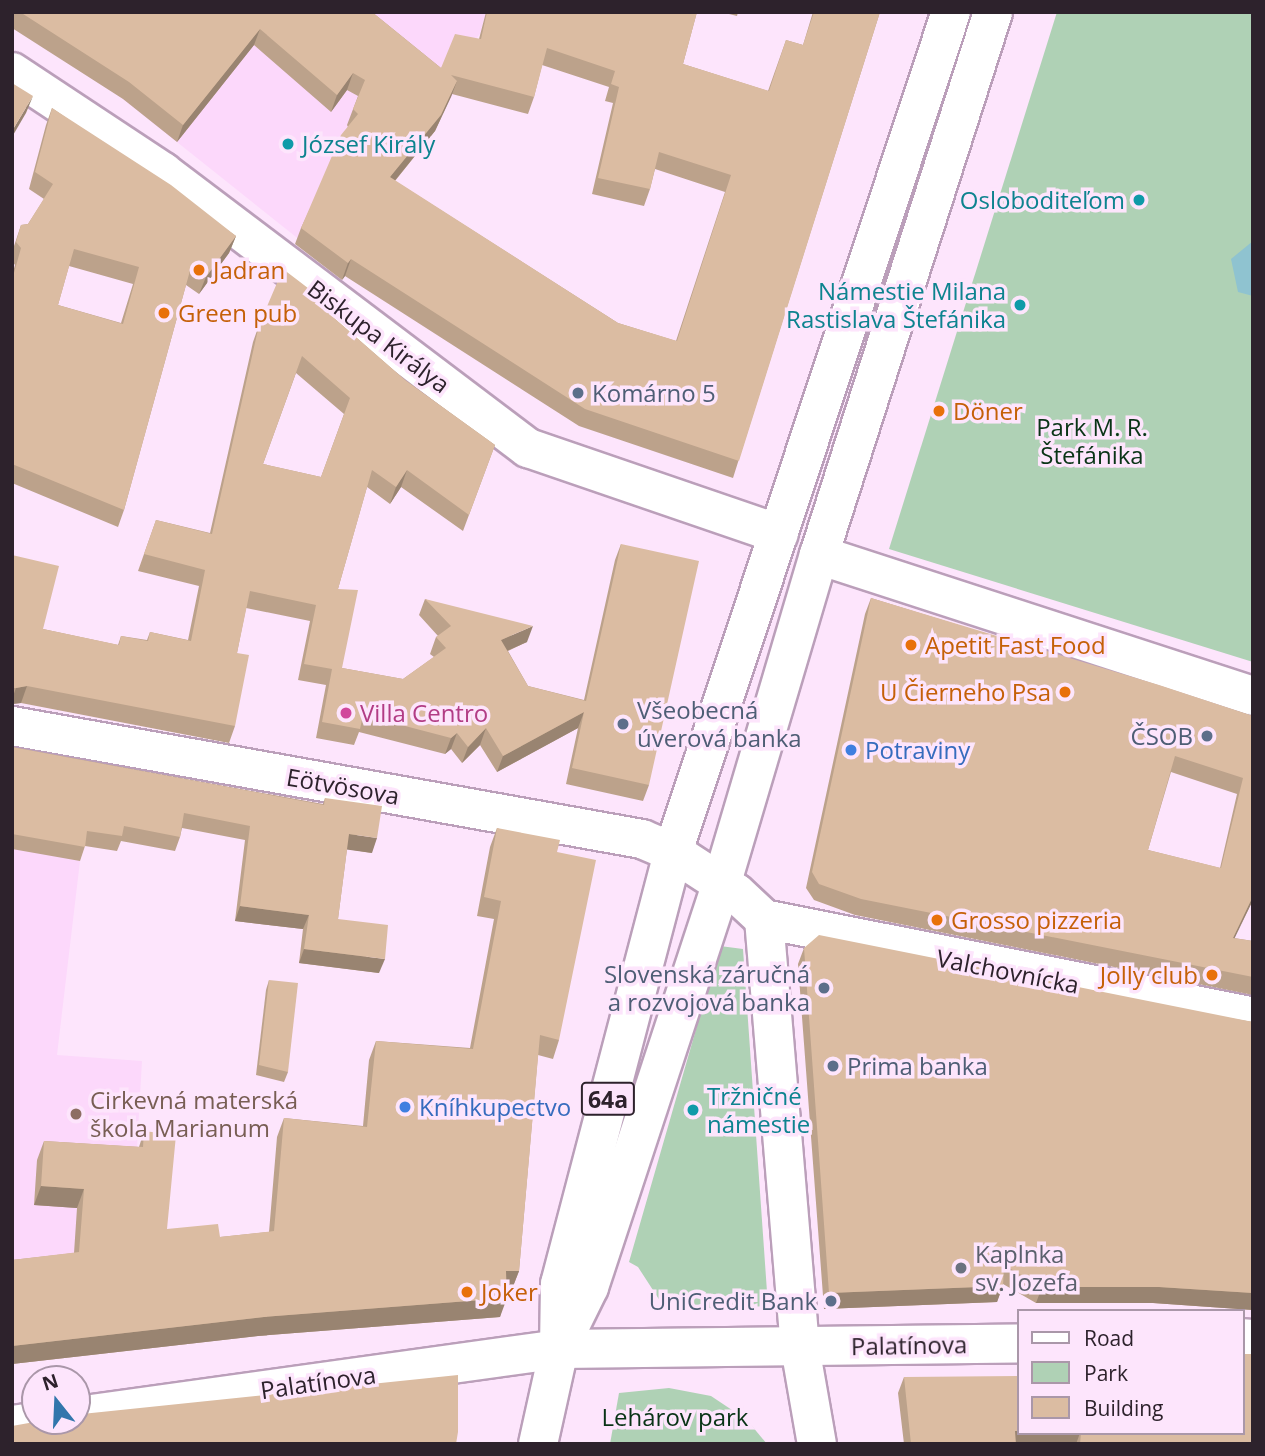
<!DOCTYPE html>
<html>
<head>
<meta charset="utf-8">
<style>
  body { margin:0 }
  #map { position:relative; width:1265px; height:1456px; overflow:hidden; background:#fde5fc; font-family:"Open Sans",sans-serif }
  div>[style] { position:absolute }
  .built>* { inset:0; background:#fcd8fb }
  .green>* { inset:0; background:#afd1b5 }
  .water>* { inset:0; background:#8fc3d0 }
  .roads { filter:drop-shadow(2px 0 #bb9fba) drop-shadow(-2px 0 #bb9fba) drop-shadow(0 2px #bb9fba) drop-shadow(0 -2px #bb9fba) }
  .minor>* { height:38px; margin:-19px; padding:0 19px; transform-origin:19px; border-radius:19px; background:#fff }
  .major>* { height:38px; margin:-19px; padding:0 19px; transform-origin:19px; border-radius:19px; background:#fff }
  .wall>* { inset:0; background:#bca28b }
  .shaded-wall>* { inset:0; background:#998471 }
  .building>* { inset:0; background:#dbbca2 }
  .dots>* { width:19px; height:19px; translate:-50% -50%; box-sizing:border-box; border:4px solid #fde5fc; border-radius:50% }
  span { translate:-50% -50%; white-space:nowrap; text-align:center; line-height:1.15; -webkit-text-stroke:7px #fde5fc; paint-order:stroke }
  .shield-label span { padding:2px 5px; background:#fde5fc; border:2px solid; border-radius:5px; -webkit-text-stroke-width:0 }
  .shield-label { font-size:23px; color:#2d222c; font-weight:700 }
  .culture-label { font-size:24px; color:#0d838f }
  .left { translate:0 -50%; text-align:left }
  .right { translate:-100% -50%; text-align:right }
  .food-label { font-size:24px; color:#c56008 }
  .street-label { font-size:24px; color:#2d222c }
  .service-label { font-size:24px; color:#4e5e75 }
  .park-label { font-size:24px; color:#093416 }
  .hotel-label { font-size:24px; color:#b23c85 }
  .shop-label { font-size:24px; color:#366cbe }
  .education-label { font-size:24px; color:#785e54 }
  .worship-label { font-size:24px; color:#5b616d }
  .frame { position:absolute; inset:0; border:14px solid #2d222c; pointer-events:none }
  .legend { position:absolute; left:1017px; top:1309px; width:228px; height:126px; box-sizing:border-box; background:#fde5fc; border:2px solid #aa97a9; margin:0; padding:9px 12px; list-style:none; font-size:21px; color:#2d222c }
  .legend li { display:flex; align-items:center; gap:14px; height:35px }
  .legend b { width:35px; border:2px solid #aa97a9 }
  .north { position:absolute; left:21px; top:1365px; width:70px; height:70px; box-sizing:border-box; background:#fde5fc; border:2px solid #aa97a9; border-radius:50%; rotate:342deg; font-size:19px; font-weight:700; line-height:28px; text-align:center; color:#2d222c }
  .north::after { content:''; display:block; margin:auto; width:24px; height:32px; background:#3276ac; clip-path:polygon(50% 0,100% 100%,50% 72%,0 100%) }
</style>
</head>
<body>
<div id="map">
  <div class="built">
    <i style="clip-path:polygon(196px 12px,486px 12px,480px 34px,464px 53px,453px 94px,427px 140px,386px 192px,345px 276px,123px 99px)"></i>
    <i style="clip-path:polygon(12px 762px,80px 861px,57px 1055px,142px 1061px,136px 1166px,12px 1364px)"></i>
  </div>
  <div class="green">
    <i style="clip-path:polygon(1057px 12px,1253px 12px,1253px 662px,889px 549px)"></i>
    <i style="clip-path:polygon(720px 946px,743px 949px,768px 1306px,685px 1309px,662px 1304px,638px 1267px,629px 1262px)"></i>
    <i style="clip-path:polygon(669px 1388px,711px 1396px,747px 1420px,767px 1444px,610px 1444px,619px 1393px)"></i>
  </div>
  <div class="water">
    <i style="clip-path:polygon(1253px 241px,1253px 296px,1238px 292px,1231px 259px)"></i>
  </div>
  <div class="roads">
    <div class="minor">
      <i style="left:12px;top:72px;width:181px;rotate:33.5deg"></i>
      <i style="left:163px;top:172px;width:458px;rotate:37.1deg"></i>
      <i style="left:528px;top:448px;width:265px;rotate:18.9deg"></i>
      <i style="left:819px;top:555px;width:456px;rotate:18deg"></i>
      <i style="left:12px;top:726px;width:640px;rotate:10.17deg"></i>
      <i style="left:642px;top:839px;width:34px;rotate:23deg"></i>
      <i style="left:673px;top:852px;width:75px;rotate:33.1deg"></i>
      <i style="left:736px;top:893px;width:38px;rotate:43deg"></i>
      <i style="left:764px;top:919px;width:430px;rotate:85.2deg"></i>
      <i style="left:800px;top:1347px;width:98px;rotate:80.1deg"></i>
      <i style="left:764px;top:919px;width:499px;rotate:11.3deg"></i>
      <i style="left:1242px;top:1338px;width:11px;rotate:5deg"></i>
      <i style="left:77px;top:1416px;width:487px;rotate:-7.9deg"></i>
      <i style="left:559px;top:1349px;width:459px;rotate:-0.7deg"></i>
      <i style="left:12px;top:1425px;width:28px;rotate:-8deg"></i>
    </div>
    <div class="major">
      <i style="left:564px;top:1338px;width:57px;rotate:-63.9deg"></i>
      <i style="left:589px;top:1287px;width:426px;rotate:-71.8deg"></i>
      <i style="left:722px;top:882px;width:341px;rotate:-73.5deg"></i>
      <i style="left:819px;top:555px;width:570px;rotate:-72.23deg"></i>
      <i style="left:538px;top:1444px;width:97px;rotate:-77.5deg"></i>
      <i style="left:559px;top:1349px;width:65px;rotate:-89.1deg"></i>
      <i style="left:560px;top:1284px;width:447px;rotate:-75.3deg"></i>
      <i style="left:673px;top:852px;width:885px;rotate:-71.69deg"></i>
    </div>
  </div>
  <div class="wall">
    <i style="clip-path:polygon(evenodd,12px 12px,372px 12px,441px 68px,479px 39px,486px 12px,697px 12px,683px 64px,768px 91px,786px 40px,803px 45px,813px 12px,880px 12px,733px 478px,579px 426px,345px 276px,342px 280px,295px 244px,301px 228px,348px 127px,347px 125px,358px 96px,347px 90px,331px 112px,254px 45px,177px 142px,123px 99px,12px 28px,12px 12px,542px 65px,609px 87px,605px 101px,613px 103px,592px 194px,644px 206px,650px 189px,655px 169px,725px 192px,676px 341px,618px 323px,395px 181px,435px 131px,452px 94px,528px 114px,534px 97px,542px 65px)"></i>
    <i style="clip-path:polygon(721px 12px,738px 12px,737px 16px)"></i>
    <i style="clip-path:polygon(evenodd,52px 108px,236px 236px,229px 253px,199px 294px,186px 285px,124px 510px,118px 527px,12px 483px,12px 275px,15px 265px,12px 261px,12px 252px,21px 225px,28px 224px,44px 199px,29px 189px,46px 125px,52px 108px,69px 266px,133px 284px,121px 323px,58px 305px,69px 266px)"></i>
    <i style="clip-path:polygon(evenodd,321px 298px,319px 305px,405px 380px,495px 445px,463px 531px,401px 487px,390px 504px,367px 487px,338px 589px,342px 668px,403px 679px,434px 657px,430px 654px,436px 637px,438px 636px,419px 615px,425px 599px,527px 642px,508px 651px,528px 686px,584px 700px,615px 560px,621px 544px,649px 785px,643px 801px,566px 784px,578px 728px,497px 772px,480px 745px,462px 763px,451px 749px,445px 754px,359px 732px,354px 745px,316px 738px,326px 685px,298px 680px,310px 621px,246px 608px,237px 653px,235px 726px,229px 743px,21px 703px,12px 704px,12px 555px,43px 629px,118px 645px,121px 636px,147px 640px,150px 632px,188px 640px,199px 586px,138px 571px,156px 520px,210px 533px,253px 342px,259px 325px,321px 298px,296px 373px,344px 414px,321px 477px,263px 464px,296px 373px)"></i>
    <i style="clip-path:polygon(evenodd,871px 598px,1253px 716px,1253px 900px,1234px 938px,1253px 941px,1253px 995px,855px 915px,814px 900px,806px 888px,865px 614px,871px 598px,1171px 772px,1237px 794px,1220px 868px,1148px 850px,1171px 772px)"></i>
    <i style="clip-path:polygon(12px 747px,323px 804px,325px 798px,372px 853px,347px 849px,338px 919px,379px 973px,299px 963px,303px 929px,235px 921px,245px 840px,182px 828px,180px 837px,175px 851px,121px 841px,117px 851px,85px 846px,80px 861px,12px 849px)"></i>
    <i style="clip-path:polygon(497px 828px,557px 852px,559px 1040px,553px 1059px,538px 1055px,519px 1271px,512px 1289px,507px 1289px,500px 1317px,258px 1336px,12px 1364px,12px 1260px,74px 1253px,77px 1208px,34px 1205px,37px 1160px,44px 1141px,139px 1147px,144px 1131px,167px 1229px,220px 1237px,269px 1232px,277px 1137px,284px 1118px,363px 1126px,369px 1060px,376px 1041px,470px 1048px,494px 919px,477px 916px,490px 847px)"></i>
    <i style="clip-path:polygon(804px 948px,1253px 1022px,1253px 1310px,1153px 1303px,1036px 1303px,1003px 1284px,997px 1302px,824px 1309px,798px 964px)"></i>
    <i style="clip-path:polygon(269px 980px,288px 1072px,284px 1082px,256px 1075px,266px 990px)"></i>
    <i style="clip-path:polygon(904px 1377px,1018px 1433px,1242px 1433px,1253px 1444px,904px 1444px,898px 1393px)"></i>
  </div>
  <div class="shaded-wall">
    <i style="clip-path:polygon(260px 29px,254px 45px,177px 142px,183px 125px)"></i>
    <i style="clip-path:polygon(353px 73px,347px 90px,331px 112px,337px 95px)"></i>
    <i style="clip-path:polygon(457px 81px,451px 97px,435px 131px,384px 194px,390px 177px)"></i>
    <i style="clip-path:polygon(33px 96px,26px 113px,12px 137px,12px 131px)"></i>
    <i style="clip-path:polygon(236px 236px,229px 253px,199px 294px,206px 277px)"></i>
    <i style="clip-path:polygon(351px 259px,345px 276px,342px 280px,348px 263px)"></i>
    <i style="clip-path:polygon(407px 470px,401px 487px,390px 504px,396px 487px)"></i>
    <i style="clip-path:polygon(533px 626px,527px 642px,495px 656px,501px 640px)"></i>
    <i style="clip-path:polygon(27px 686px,21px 703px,12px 704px,12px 699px,16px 688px)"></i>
    <i style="clip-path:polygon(584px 712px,578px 728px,497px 772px,503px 756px)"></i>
    <i style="clip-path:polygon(486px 728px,480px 745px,462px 763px,468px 747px)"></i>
    <i style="clip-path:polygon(457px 733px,451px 749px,445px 754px,451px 738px)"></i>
    <i style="clip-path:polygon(349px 834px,377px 838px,372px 853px,343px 849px)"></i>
    <i style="clip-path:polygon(1253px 896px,1253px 900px,1227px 954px,1233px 938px)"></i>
    <i style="clip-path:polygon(240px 906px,309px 915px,303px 929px,235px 921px)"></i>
    <i style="clip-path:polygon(304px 949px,385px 959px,379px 973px,299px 963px)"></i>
    <i style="clip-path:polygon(41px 1186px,84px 1189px,77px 1208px,34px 1205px)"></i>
    <i style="clip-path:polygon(506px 1271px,519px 1271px,512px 1289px,499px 1290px)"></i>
    <i style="clip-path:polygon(1003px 1286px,997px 1302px,824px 1309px,829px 1293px)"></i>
    <i style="clip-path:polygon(1042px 1287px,1159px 1287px,1253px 1293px,1253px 1310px,1153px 1303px,1036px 1303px)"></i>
    <i style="clip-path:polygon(507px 1298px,500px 1317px,258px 1336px,12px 1364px,12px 1346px,264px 1317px)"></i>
    <i style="clip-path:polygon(1015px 1431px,1018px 1431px,1018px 1433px,1080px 1433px,1076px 1444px,1011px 1444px)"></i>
  </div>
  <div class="building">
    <i style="clip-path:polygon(evenodd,20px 12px,372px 12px,441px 68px,455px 34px,481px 39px,487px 12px,697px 12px,683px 64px,769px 91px,786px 40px,803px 45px,814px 12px,880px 12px,739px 461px,585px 409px,351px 259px,348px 263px,301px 228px,341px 135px,358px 114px,353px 109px,365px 80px,353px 73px,337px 95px,260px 29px,183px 125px,129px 82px,20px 12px,547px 48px,615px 71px,611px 84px,619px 87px,598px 178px,650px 189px,659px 152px,731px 175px,677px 341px,618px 323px,390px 177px,441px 115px,457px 81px,451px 75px,534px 97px,547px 48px)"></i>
    <i style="clip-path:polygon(12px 83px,33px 96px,12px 131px)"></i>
    <i style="clip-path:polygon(evenodd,52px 108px,171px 185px,236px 236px,206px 277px,191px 267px,124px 510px,12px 464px,12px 280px,21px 248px,16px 242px,21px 225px,28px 224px,53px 184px,35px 172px,52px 108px,74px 249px,139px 267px,123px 324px,58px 305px,74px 249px)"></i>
    <i style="clip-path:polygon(evenodd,283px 269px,321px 298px,317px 303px,405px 380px,495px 445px,469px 515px,407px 470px,396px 487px,372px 470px,338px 589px,358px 590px,342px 668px,403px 679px,446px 648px,436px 637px,451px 626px,425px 599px,533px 626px,501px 640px,528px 686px,586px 701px,621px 544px,699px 561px,649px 785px,572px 768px,584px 712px,503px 756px,486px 728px,468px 747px,457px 733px,451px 738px,363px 715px,360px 729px,322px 722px,332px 669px,304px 664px,316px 605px,250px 591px,237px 653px,249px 655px,235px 726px,27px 686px,16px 688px,12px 688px,12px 555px,59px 566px,43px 629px,119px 645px,121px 636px,148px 641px,150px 632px,191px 641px,205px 570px,144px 554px,156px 520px,212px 534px,259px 325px,283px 269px,302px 356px,350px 398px,321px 477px,263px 464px,302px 356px)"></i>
    <i style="clip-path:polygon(evenodd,871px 598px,1159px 685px,1253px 716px,1253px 896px,1233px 938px,1253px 941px,1253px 977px,861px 899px,819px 884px,812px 872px,871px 598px,1175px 756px,1243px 778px,1221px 868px,1148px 850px,1175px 756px)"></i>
    <i style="clip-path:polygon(12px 747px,324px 805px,325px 798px,382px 806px,377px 838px,349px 834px,338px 919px,388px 925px,385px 959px,304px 949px,309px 915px,240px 906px,250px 826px,184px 813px,180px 837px,124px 826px,122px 836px,87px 831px,85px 847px,12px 834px)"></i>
    <i style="clip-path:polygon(497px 828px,560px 840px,557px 852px,596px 860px,559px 1040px,540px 1035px,519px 1271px,506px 1271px,507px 1298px,264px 1317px,12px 1346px,12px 1260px,79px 1252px,84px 1189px,41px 1186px,44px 1141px,143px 1147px,144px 1131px,176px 1135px,167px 1229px,218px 1224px,220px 1237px,274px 1231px,284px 1118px,367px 1127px,376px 1041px,473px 1049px,501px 901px,484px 897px)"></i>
    <i style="clip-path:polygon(819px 935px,1253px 1022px,1253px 1293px,1159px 1287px,1042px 1287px,1004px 1265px,1003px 1286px,829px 1293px,804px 948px)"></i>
    <i style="clip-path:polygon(269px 980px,298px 983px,288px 1072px,259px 1065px)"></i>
    <i style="clip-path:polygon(1242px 1354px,1252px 1354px,1253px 1444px,1080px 1444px,1081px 1433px,1242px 1433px)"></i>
    <i style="clip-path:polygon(458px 1375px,458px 1432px,456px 1444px,12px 1444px,12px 1426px,40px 1421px,77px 1421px,77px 1415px,82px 1414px)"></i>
    <i style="clip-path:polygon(1018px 1376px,1018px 1431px,1015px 1431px,1016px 1444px,911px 1444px,904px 1377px)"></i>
  </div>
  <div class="dots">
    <i style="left:288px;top:144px;background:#0f9aa8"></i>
    <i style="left:1139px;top:200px;background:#0f9aa8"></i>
    <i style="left:199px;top:270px;background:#e8710a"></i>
    <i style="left:1020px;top:305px;background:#0f9aa8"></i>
    <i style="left:164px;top:313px;background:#e8710a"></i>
    <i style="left:578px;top:393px;background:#5c6f8a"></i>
    <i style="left:939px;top:411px;background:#e8710a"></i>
    <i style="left:911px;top:645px;background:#e8710a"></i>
    <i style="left:1065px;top:692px;background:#e8710a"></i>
    <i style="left:346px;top:713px;background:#d1479c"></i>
    <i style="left:623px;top:724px;background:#5c6f8a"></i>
    <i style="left:1207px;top:736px;background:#5c6f8a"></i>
    <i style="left:851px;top:750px;background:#3f7fe0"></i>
    <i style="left:937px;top:920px;background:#e8710a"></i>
    <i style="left:1212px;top:975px;background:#e8710a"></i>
    <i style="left:824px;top:988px;background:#5c6f8a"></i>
    <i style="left:833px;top:1066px;background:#5c6f8a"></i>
    <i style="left:405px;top:1107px;background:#3f7fe0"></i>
    <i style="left:693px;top:1110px;background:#0f9aa8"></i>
    <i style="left:76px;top:1114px;background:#8d6e63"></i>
    <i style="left:961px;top:1268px;background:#6b7280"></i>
    <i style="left:467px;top:1292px;background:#e8710a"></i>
    <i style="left:831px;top:1301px;background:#5c6f8a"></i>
  </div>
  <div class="shield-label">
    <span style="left:608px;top:1099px">64a</span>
  </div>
  <div class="culture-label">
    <span class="left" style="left:302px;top:144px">József Király</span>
    <span class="right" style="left:1125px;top:200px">Osloboditeľom</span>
    <span class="right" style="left:1006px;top:305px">Námestie Milana<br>Rastislava Štefánika</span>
    <span class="left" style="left:707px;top:1110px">Tržničné<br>námestie</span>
  </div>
  <div class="food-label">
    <span class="left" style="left:213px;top:270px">Jadran</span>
    <span class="left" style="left:178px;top:313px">Green pub</span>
    <span class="left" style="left:953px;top:411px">Döner</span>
    <span class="left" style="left:925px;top:645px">Apetit Fast Food</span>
    <span class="right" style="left:1051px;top:692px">U Čierneho Psa</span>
    <span class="left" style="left:951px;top:920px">Grosso pizzeria</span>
    <span class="right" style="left:1198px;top:975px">Jolly club</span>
    <span class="left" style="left:481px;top:1292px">Joker</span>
  </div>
  <div class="street-label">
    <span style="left:379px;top:336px;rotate:37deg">Biskupa Királya</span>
    <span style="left:343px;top:786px;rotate:10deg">Eötvösova</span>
    <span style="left:1008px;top:971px;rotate:11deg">Valchovnícka</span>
    <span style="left:909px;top:1345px;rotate:-1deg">Palatínova</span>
    <span style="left:318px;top:1382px;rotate:-8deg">Palatínova</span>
  </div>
  <div class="service-label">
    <span class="left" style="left:592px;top:393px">Komárno 5</span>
    <span class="left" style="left:637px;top:724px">Všeobecná<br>úverová banka</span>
    <span class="right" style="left:1193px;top:736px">ČSOB</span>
    <span class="right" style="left:810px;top:988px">Slovenská záručná<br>a rozvojová banka</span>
    <span class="left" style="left:847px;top:1066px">Prima banka</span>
    <span class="right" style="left:817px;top:1301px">UniCredit Bank</span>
  </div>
  <div class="park-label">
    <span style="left:1092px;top:441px">Park M. R.<br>Štefánika</span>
    <span style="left:675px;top:1417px">Lehárov park</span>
  </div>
  <div class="hotel-label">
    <span class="left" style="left:360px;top:713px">Villa Centro</span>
  </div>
  <div class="shop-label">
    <span class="left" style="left:865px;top:750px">Potraviny</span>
    <span class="left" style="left:419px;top:1107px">Kníhkupectvo</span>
  </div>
  <div class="education-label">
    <span class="left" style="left:90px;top:1114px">Cirkevná materská<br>škola Marianum</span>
  </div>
  <div class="worship-label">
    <span class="left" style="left:975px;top:1268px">Kaplnka<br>sv. Jozefa</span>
  </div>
  <div class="frame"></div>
  <ul class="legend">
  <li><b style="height:9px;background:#fff"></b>Road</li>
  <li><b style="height:19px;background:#afd1b5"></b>Park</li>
  <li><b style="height:19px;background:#dbbca2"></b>Building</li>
  </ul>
  <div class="north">N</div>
</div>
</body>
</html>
